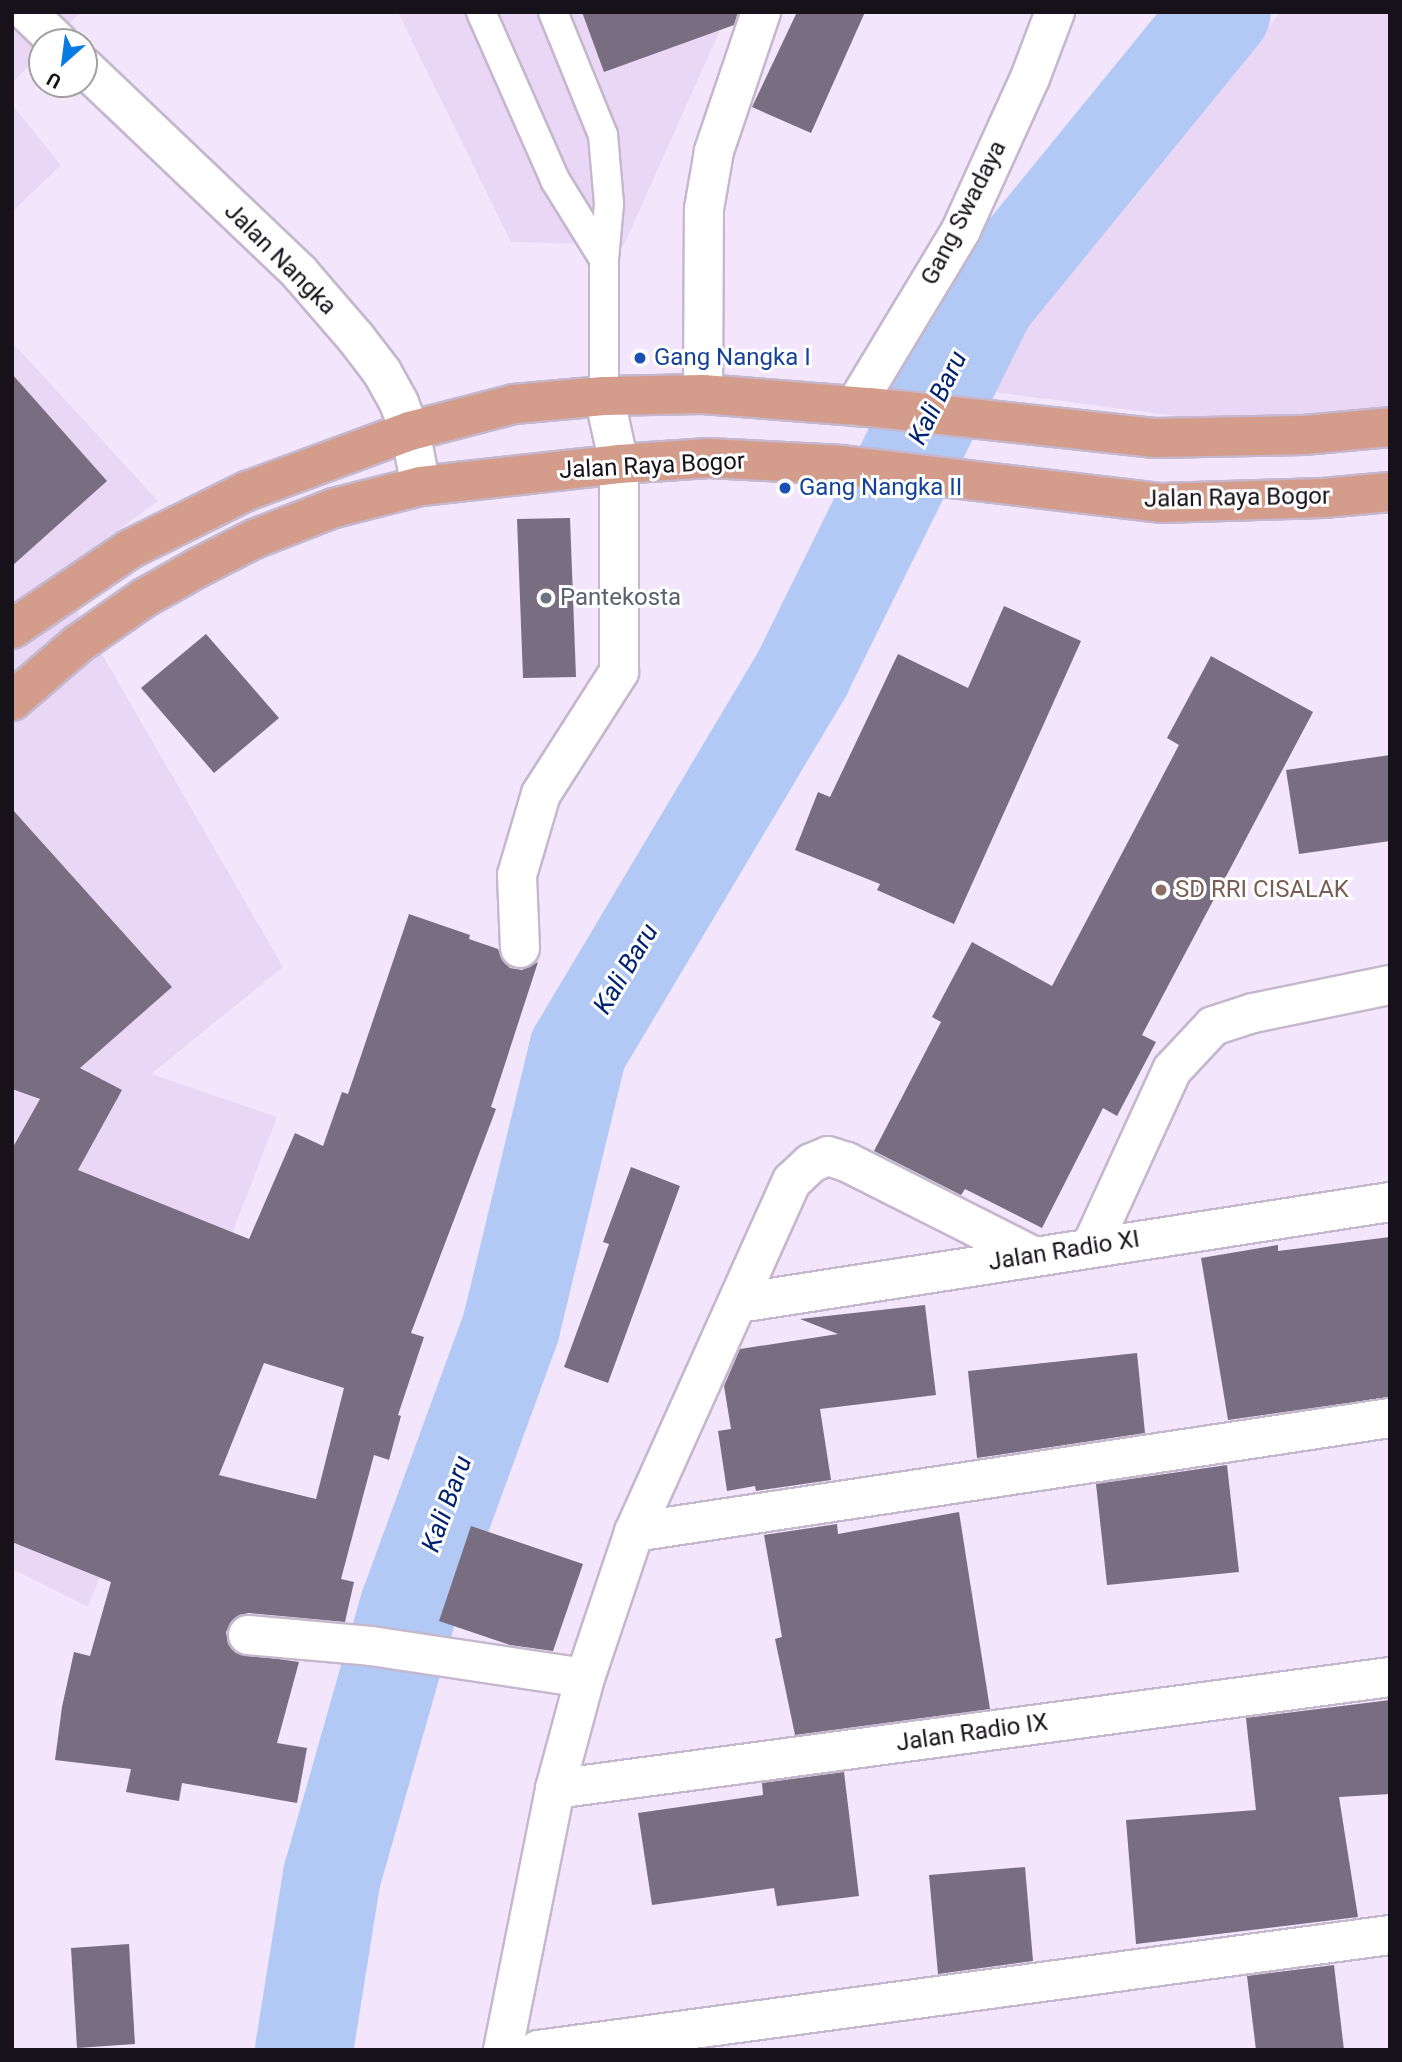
<!DOCTYPE html>
<html>
<head>
<meta charset="utf-8">
<style>
  body { margin:0 }
  #map { position:relative; width:1402px; height:2062px; overflow:hidden; background:#f3e5fc; font-family:Roboto,sans-serif }
  div>[style] { position:absolute }
  .built>* { inset:0; background:#ead7f5 }
  .river>* { height:98px; margin:-49px; padding:0 49px; transform-origin:49px; border-radius:49px; background:#b1c9f4 }
  .building>* { inset:0; background:#796d82 }
  .roads { filter:drop-shadow(2px 0 #c5b7cd) drop-shadow(-2px 0 #c5b7cd) drop-shadow(0 2px #c5b7cd) drop-shadow(0 -2px #c5b7cd) }
  .service>* { height:28px; margin:-14px; padding:0 14px; transform-origin:14px; border-radius:14px; background:#fff }
  .minor>* { height:38px; margin:-19px; padding:0 19px; transform-origin:19px; border-radius:19px; background:#fff }
  .tertiary>* { height:38px; margin:-19px; padding:0 19px; transform-origin:19px; border-radius:19px; background:#fff }
  .trunk>* { height:38px; margin:-19px; padding:0 19px; transform-origin:19px; border-radius:19px; background:#d49c8a }
  .dots>* { width:19px; height:19px; translate:-50% -50%; box-sizing:border-box; border:4px solid #fff; border-radius:50% }
  span { translate:-50% -50%; white-space:nowrap; text-align:center; line-height:1.15; -webkit-text-stroke:6px #fff; paint-order:stroke }
  .street-label { font-size:24px; color:#17121a }
  .transit-label { font-size:24px; color:#164399 }
  .left { translate:0 -50%; text-align:left }
  .worship-label { font-size:24px; color:#5b616d }
  .education-label { font-size:24px; color:#785e54 }
  .water-label { font-size:26px; color:#002270; font-style:italic }
  .frame { position:absolute; inset:0; border:14px solid #17121a; pointer-events:none }
  .north { position:absolute; left:28px; top:28px; width:70px; height:70px; box-sizing:border-box; background:#fff; border:2px solid #a2a0a3; border-radius:50%; rotate:208deg; font-size:19px; font-weight:700; line-height:28px; text-align:center; color:#17121a }
  .north::after { content:''; display:block; margin:auto; width:24px; height:32px; background:#067ce3; clip-path:polygon(50% 0,100% 100%,50% 72%,0 100%) }
</style>
</head>
<body>
<div id="map">
  <div class="built">
    <i style="clip-path:polygon(12px 12px,81px 12px,12px 83px)"></i>
    <i style="clip-path:polygon(398px 12px,728px 12px,624px 245px,511px 242px)"></i>
    <i style="clip-path:polygon(1281px 12px,1390px 12px,1390px 422px,1322px 435px,978px 390px,1046px 272px)"></i>
    <i style="clip-path:polygon(12px 105px,61px 165px,12px 212px)"></i>
    <i style="clip-path:polygon(12px 342px,158px 501px,56px 575px,283px 967px,151px 1074px,277px 1117px,88px 1607px,12px 1569px)"></i>
  </div>
  <div class="river">
    <i style="left:304px;top:2050px;width:176px;rotate:-80.9deg"></i>
    <i style="left:332px;top:1876px;width:281px;rotate:-74.1deg"></i>
    <i style="left:409px;top:1606px;width:297px;rotate:-69.9deg"></i>
    <i style="left:511px;top:1327px;width:285px;rotate:-76.4deg"></i>
    <i style="left:578px;top:1050px;width:440px;rotate:-59.2deg"></i>
    <i style="left:803px;top:672px;width:414px;rotate:-63.7deg"></i>
    <i style="left:986px;top:301px;width:373px;rotate:-50.8deg"></i>
  </div>
  <div class="building">
    <i style="clip-path:polygon(582px 12px,738px 12px,734px 25px,604px 72px)"></i>
    <i style="clip-path:polygon(797px 12px,865px 12px,811px 133px,752px 107px)"></i>
    <i style="clip-path:polygon(12px 374px,107px 481px,12px 566px)"></i>
    <i style="clip-path:polygon(570px 518px,576px 677px,523px 678px,517px 519px)"></i>
    <i style="clip-path:polygon(1004px 606px,1081px 641px,954px 924px,877px 890px,880px 884px,795px 850px,818px 792px,830px 797px,898px 654px,968px 688px)"></i>
    <i style="clip-path:polygon(206px 634px,279px 718px,214px 773px,141px 688px)"></i>
    <i style="clip-path:polygon(1211px 656px,1313px 712px,1142px 1035px,1156px 1042px,1117px 1116px,1103px 1108px,1042px 1228px,965px 1189px,961px 1195px,874px 1151px,941px 1022px,932px 1017px,972px 942px,1052px 986px,1179px 745px,1167px 738px)"></i>
    <i style="clip-path:polygon(1390px 755px,1390px 841px,1299px 854px,1286px 770px)"></i>
    <i style="clip-path:polygon(evenodd,12px 809px,172px 987px,80px 1068px,122px 1090px,78px 1170px,249px 1239px,295px 1133px,323px 1146px,342px 1092px,348px 1094px,409px 914px,470px 935px,469px 939px,498px 949px,502px 960px,510px 968px,522px 970px,538px 962px,491px 1107px,496px 1109px,411px 1333px,424px 1337px,398px 1415px,401px 1416px,389px 1460px,374px 1455px,341px 1579px,354px 1582px,345px 1622px,249px 1613px,239px 1615px,231px 1622px,226px 1632px,228px 1644px,236px 1653px,299px 1662px,277px 1743px,307px 1748px,297px 1803px,182px 1783px,179px 1801px,126px 1792px,131px 1769px,55px 1760px,62px 1707px,74px 1652px,90px 1656px,111px 1582px,12px 1542px,12px 1149px,40px 1099px,12px 1089px,12px 809px,264px 1363px,344px 1388px,316px 1499px,219px 1475px,264px 1363px)"></i>
    <i style="clip-path:polygon(631px 1167px,680px 1186px,608px 1383px,564px 1367px,609px 1244px,603px 1242px)"></i>
    <i style="clip-path:polygon(1390px 1237px,1390px 1397px,1228px 1420px,1201px 1258px,1278px 1245px,1278px 1251px)"></i>
    <i style="clip-path:polygon(925px 1305px,936px 1395px,820px 1409px,831px 1480px,756px 1491px,755px 1486px,727px 1491px,718px 1431px,731px 1429px,724px 1386px,740px 1349px,838px 1334px,800px 1319px)"></i>
    <i style="clip-path:polygon(1137px 1353px,1145px 1433px,977px 1458px,968px 1371px)"></i>
    <i style="clip-path:polygon(1227px 1465px,1239px 1572px,1107px 1585px,1096px 1484px)"></i>
    <i style="clip-path:polygon(959px 1512px,990px 1709px,795px 1735px,775px 1639px,782px 1637px,764px 1535px,837px 1524px,838px 1534px)"></i>
    <i style="clip-path:polygon(471px 1526px,583px 1564px,553px 1651px,510px 1645px,439px 1621px)"></i>
    <i style="clip-path:polygon(1390px 1700px,1390px 1794px,1339px 1797px,1358px 1917px,1136px 1944px,1126px 1820px,1256px 1810px,1246px 1718px)"></i>
    <i style="clip-path:polygon(844px 1772px,859px 1896px,777px 1906px,774px 1888px,652px 1905px,638px 1813px,763px 1795px,762px 1783px)"></i>
    <i style="clip-path:polygon(1025px 1867px,1033px 1961px,938px 1974px,929px 1875px)"></i>
    <i style="clip-path:polygon(129px 1944px,135px 2044px,77px 2048px,71px 1948px)"></i>
    <i style="clip-path:polygon(1334px 1965px,1344px 2050px,1256px 2050px,1247px 1976px)"></i>
  </div>
  <div class="roads">
    <div class="service">
      <i style="left:481px;top:12px;width:184px;rotate:66.2deg"></i>
      <i style="left:555px;top:180px;width:93px;rotate:58.2deg"></i>
      <i style="left:553px;top:12px;width:133px;rotate:67.9deg"></i>
      <i style="left:603px;top:135px;width:69px;rotate:85deg"></i>
      <i style="left:609px;top:204px;width:55px;rotate:95.2deg"></i>
      <i style="left:604px;top:259px;width:137px;rotate:90deg"></i>
    </div>
    <div class="minor">
      <i style="left:703px;top:394px;width:185px;rotate:-89.7deg"></i>
      <i style="left:704px;top:209px;width:59px;rotate:-80.2deg"></i>
      <i style="left:714px;top:151px;width:147px;rotate:-71.3deg"></i>
      <i style="left:855px;top:406px;width:205px;rotate:-58.9deg"></i>
      <i style="left:961px;top:230px;width:167px;rotate:-65.6deg"></i>
      <i style="left:1030px;top:78px;width:71px;rotate:-69.3deg"></i>
      <i style="left:520px;top:948px;width:73px;rotate:-92.4deg"></i>
      <i style="left:517px;top:875px;width:84px;rotate:-73.5deg"></i>
      <i style="left:541px;top:794px;width:145px;rotate:-57.4deg"></i>
      <i style="left:619px;top:672px;width:208px;rotate:-90deg"></i>
      <i style="left:619px;top:464px;width:70px;rotate:-102.4deg"></i>
      <i style="left:1091px;top:1247px;width:195px;rotate:-65.4deg"></i>
      <i style="left:1172px;top:1070px;width:60px;rotate:-47deg"></i>
      <i style="left:1213px;top:1026px;width:42px;rotate:-18deg"></i>
      <i style="left:1253px;top:1013px;width:140px;rotate:-11.6deg"></i>
      <i style="left:739px;top:1303px;width:659px;rotate:-8.82deg"></i>
      <i style="left:634px;top:1532px;width:765px;rotate:-8.58deg"></i>
      <i style="left:248px;top:1635px;width:123px;rotate:5.1deg"></i>
      <i style="left:371px;top:1646px;width:216px;rotate:8.5deg"></i>
      <i style="left:555px;top:1789px;width:842px;rotate:-7.64deg"></i>
      <i style="left:503px;top:2050px;width:266px;rotate:-78.7deg"></i>
      <i style="left:555px;top:1789px;width:115px;rotate:-74.9deg"></i>
      <i style="left:585px;top:1678px;width:154px;rotate:-71.4deg"></i>
      <i style="left:634px;top:1532px;width:385px;rotate:-65.8deg"></i>
      <i style="left:792px;top:1181px;width:26px;rotate:-43deg"></i>
      <i style="left:811px;top:1163px;width:18px;rotate:-22deg"></i>
      <i style="left:828px;top:1156px;width:20px;rotate:18deg"></i>
      <i style="left:847px;top:1162px;width:208px;rotate:26.8deg"></i>
      <i style="left:538px;top:2050px;width:860px;rotate:-7.69deg"></i>
    </div>
    <div class="tertiary">
      <i style="left:27px;top:12px;width:43px;rotate:44.1deg"></i>
      <i style="left:84px;top:67px;width:297px;rotate:43.6deg"></i>
      <i style="left:299px;top:272px;width:87px;rotate:49.2deg"></i>
      <i style="left:356px;top:338px;width:43px;rotate:52.6deg"></i>
      <i style="left:382px;top:372px;width:35px;rotate:61deg"></i>
      <i style="left:399px;top:403px;width:30px;rotate:69deg"></i>
      <i style="left:410px;top:431px;width:56px;rotate:78.7deg"></i>
    </div>
    <div class="trunk">
      <i style="left:12px;top:629px;width:143px;rotate:-34.1deg"></i>
      <i style="left:130px;top:549px;width:131px;rotate:-26.4deg"></i>
      <i style="left:247px;top:491px;width:174px;rotate:-20.2deg"></i>
      <i style="left:410px;top:431px;width:107px;rotate:-14.6deg"></i>
      <i style="left:514px;top:404px;width:90px;rotate:-5.1deg"></i>
      <i style="left:604px;top:396px;width:99px;rotate:-1.2deg"></i>
      <i style="left:703px;top:394px;width:167px;rotate:4.5deg"></i>
      <i style="left:869px;top:407px;width:286px;rotate:6.2deg"></i>
      <i style="left:1153px;top:438px;width:151px;rotate:-1.1deg"></i>
      <i style="left:1304px;top:435px;width:86px;rotate:-5.3deg"></i>
      <i style="left:12px;top:701px;width:87px;rotate:-40.8deg"></i>
      <i style="left:78px;top:644px;width:80px;rotate:-34.9deg"></i>
      <i style="left:144px;top:598px;width:63px;rotate:-29.4deg"></i>
      <i style="left:199px;top:567px;width:62px;rotate:-27deg"></i>
      <i style="left:254px;top:539px;width:86px;rotate:-21.2deg"></i>
      <i style="left:334px;top:508px;width:90px;rotate:-14.2deg"></i>
      <i style="left:421px;top:486px;width:199px;rotate:-6.3deg"></i>
      <i style="left:619px;top:464px;width:90px;rotate:-3.8deg"></i>
      <i style="left:709px;top:458px;width:133px;rotate:3deg"></i>
      <i style="left:842px;top:465px;width:321px;rotate:6.8deg"></i>
      <i style="left:1161px;top:503px;width:162px;rotate:-1.8deg"></i>
      <i style="left:1323px;top:498px;width:67px;rotate:-5.1deg"></i>
    </div>
  </div>
  <div class="dots">
    <i style="left:640px;top:358px;background:#1a4fb4"></i>
    <i style="left:785px;top:488px;background:#1a4fb4"></i>
    <i style="left:546px;top:598px;background:#6b7280"></i>
    <i style="left:1161px;top:890px;background:#8d6e63"></i>
  </div>
  <div class="street-label">
    <span style="left:964px;top:213px;rotate:-63deg">Gang Swadaya</span>
    <span style="left:280px;top:259px;rotate:45deg">Jalan Nangka</span>
    <span style="left:652px;top:466px;rotate:-3deg">Jalan Raya Bogor</span>
    <span style="left:1237px;top:498px;rotate:-1deg">Jalan Raya Bogor</span>
    <span style="left:1064px;top:1251px;rotate:-9deg">Jalan Radio XI</span>
    <span style="left:972px;top:1733px;rotate:-8deg">Jalan Radio IX</span>
  </div>
  <div class="transit-label">
    <span class="left" style="left:654px;top:358px">Gang Nangka I</span>
    <span class="left" style="left:799px;top:488px">Gang Nangka II</span>
  </div>
  <div class="worship-label">
    <span class="left" style="left:560px;top:598px">Pantekosta</span>
  </div>
  <div class="education-label">
    <span class="left" style="left:1175px;top:890px">SD RRI CISALAK</span>
  </div>
  <div class="water-label">
    <span style="left:938px;top:398px;rotate:-64deg">Kali Baru</span>
    <span style="left:626px;top:969px;rotate:-59deg">Kali Baru</span>
    <span style="left:447px;top:1504px;rotate:-70deg">Kali Baru</span>
  </div>
  <div class="frame"></div>
  <div class="north">U</div>
</div>
</body>
</html>
